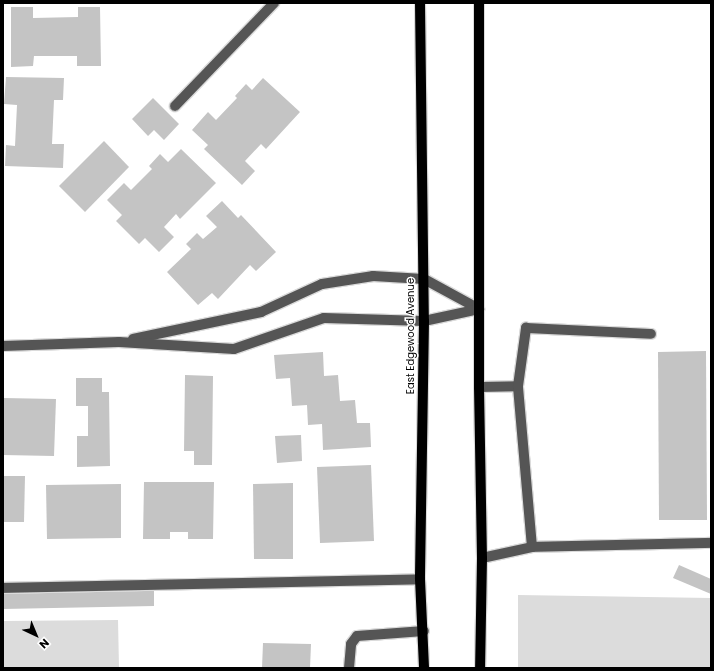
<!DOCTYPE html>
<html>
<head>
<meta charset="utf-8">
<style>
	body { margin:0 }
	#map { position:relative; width:714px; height:671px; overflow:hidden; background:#fff; font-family:Poppins,sans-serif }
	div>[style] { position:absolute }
	.green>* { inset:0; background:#dcdcdc }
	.building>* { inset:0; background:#c4c4c4 }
	.roads { filter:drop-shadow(1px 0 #dbdbdb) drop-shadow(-1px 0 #dbdbdb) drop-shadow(0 1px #dbdbdb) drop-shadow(0 -1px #dbdbdb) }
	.minor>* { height:10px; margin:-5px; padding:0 5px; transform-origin:5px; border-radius:5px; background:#555 }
	.major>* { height:10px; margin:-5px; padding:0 5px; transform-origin:5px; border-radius:5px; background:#000 }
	span { translate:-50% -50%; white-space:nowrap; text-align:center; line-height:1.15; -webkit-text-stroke:3px #fff; paint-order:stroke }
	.street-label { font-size:10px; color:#000 }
	.frame { position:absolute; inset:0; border:4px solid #000; pointer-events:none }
	.north { position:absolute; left:16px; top:615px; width:40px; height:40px; -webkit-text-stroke:3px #fff; paint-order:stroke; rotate:136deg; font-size:11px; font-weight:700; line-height:16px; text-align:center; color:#000 }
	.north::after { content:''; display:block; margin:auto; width:14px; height:18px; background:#000; clip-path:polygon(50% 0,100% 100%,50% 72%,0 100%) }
</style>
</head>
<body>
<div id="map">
	<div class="green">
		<div style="clip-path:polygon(518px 595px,711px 598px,711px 668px,518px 668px)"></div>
		<div style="clip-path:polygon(118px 620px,119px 668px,3px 668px,3px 621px)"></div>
	</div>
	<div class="building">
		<div style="clip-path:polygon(11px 7px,33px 7px,33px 18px,78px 17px,78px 7px,100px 7px,101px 66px,77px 66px,77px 56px,34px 56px,33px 66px,11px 67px)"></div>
		<div style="clip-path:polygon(6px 77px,64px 78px,63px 100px,54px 100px,52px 144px,64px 144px,63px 168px,5px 166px,6px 145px,15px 146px,17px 105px,4px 104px)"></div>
		<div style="clip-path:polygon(263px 78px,300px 112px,266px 149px,261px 144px,245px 161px,255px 171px,242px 185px,204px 149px,208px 145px,192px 130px,208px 112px,216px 120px,237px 98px,235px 96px,246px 84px,252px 90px)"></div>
		<div style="clip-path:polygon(153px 98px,179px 124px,164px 140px,154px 130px,148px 136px,132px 119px)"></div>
		<div style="clip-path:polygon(104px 141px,129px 167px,85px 212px,59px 186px)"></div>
		<div style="clip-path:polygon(181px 149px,216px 183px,180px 219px,176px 214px,164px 227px,174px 237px,159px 252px,145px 238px,139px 244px,116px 221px,122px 215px,107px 200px,124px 183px,131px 190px,152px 169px,149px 166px,160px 154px,168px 162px)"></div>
		<div style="clip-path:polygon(222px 201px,238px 218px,241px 215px,276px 252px,256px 271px,250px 265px,218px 299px,212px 293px,198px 305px,167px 272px,191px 249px,186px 244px,197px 233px,203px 239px,217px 227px,206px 216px)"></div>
		<div style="clip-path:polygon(706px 351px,707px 520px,659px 520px,658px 352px)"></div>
		<div style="clip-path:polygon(323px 352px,324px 376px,338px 375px,340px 401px,355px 400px,357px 423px,370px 423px,371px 447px,323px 450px,322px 424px,308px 425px,307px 405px,292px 406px,290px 378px,276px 379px,274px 355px)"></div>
		<div style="clip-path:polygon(185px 375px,213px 376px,212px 465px,194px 465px,194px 451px,184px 451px)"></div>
		<div style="clip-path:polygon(76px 378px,102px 378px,102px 392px,109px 392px,110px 466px,77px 467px,77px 436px,88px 436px,88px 406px,76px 406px)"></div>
		<div style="clip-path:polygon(3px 398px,56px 399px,54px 456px,3px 455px)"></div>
		<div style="clip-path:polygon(301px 435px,302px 461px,277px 463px,275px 436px)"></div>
		<div style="clip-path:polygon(371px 465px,374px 541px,320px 543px,317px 467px)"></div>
		<div style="clip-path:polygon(3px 476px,25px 476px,24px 522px,3px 522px)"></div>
		<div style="clip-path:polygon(144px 482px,214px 482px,213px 539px,188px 539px,188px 532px,170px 532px,170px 539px,143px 539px)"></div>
		<div style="clip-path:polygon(293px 483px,293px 559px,254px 559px,253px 484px)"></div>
		<div style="clip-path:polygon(121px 484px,121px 538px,47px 539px,46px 485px)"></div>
		<div style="clip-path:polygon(679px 565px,711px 579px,711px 594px,673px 578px)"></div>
		<div style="clip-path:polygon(154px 590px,154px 606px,3px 609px,3px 593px)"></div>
		<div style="clip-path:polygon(263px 643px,311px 644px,310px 668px,262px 668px)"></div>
	</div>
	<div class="roads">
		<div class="minor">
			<div style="left:175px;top:106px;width:143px;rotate:-46.1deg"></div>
			<div style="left:133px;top:339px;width:131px;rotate:-11.9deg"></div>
			<div style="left:261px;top:312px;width:67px;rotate:-24.7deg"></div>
			<div style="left:322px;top:284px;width:52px;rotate:-8.9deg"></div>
			<div style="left:373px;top:276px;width:51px;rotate:3.4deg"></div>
			<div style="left:424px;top:279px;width:63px;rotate:28.6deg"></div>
			<div style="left:3px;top:346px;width:116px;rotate:-2deg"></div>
			<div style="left:119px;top:342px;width:115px;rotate:3.5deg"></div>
			<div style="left:234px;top:349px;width:95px;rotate:-19deg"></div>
			<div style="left:324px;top:318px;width:100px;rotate:1.7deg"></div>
			<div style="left:424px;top:321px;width:56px;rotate:-12.3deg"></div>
			<div style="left:479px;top:387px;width:39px;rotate:-1deg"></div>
			<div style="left:532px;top:547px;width:162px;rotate:-95deg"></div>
			<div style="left:518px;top:386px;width:59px;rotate:-82.1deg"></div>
			<div style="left:526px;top:328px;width:125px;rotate:2.7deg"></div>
			<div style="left:482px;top:558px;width:51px;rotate:-12.4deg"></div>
			<div style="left:532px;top:547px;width:179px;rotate:-1.3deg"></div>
			<div style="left:3px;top:588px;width:417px;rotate:-1.2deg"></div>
			<div style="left:349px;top:668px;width:24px;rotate:-85deg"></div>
			<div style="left:351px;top:644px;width:10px;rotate:-53deg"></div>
			<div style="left:357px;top:636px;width:67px;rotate:-4.3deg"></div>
		</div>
		<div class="major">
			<div style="left:420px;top:3px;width:318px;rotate:89.3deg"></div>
			<div style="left:424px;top:321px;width:258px;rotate:90.9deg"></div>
			<div style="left:420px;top:579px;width:89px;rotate:87.4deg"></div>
			<div style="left:479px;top:3px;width:384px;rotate:90deg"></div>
			<div style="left:479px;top:387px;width:171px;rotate:89deg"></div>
			<div style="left:482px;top:558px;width:110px;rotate:91deg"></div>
		</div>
	</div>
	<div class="street-label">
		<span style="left:411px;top:336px;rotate:-90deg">East Edgewood Avenue</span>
	</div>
	<div class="frame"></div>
	<div class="north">N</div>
</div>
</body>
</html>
